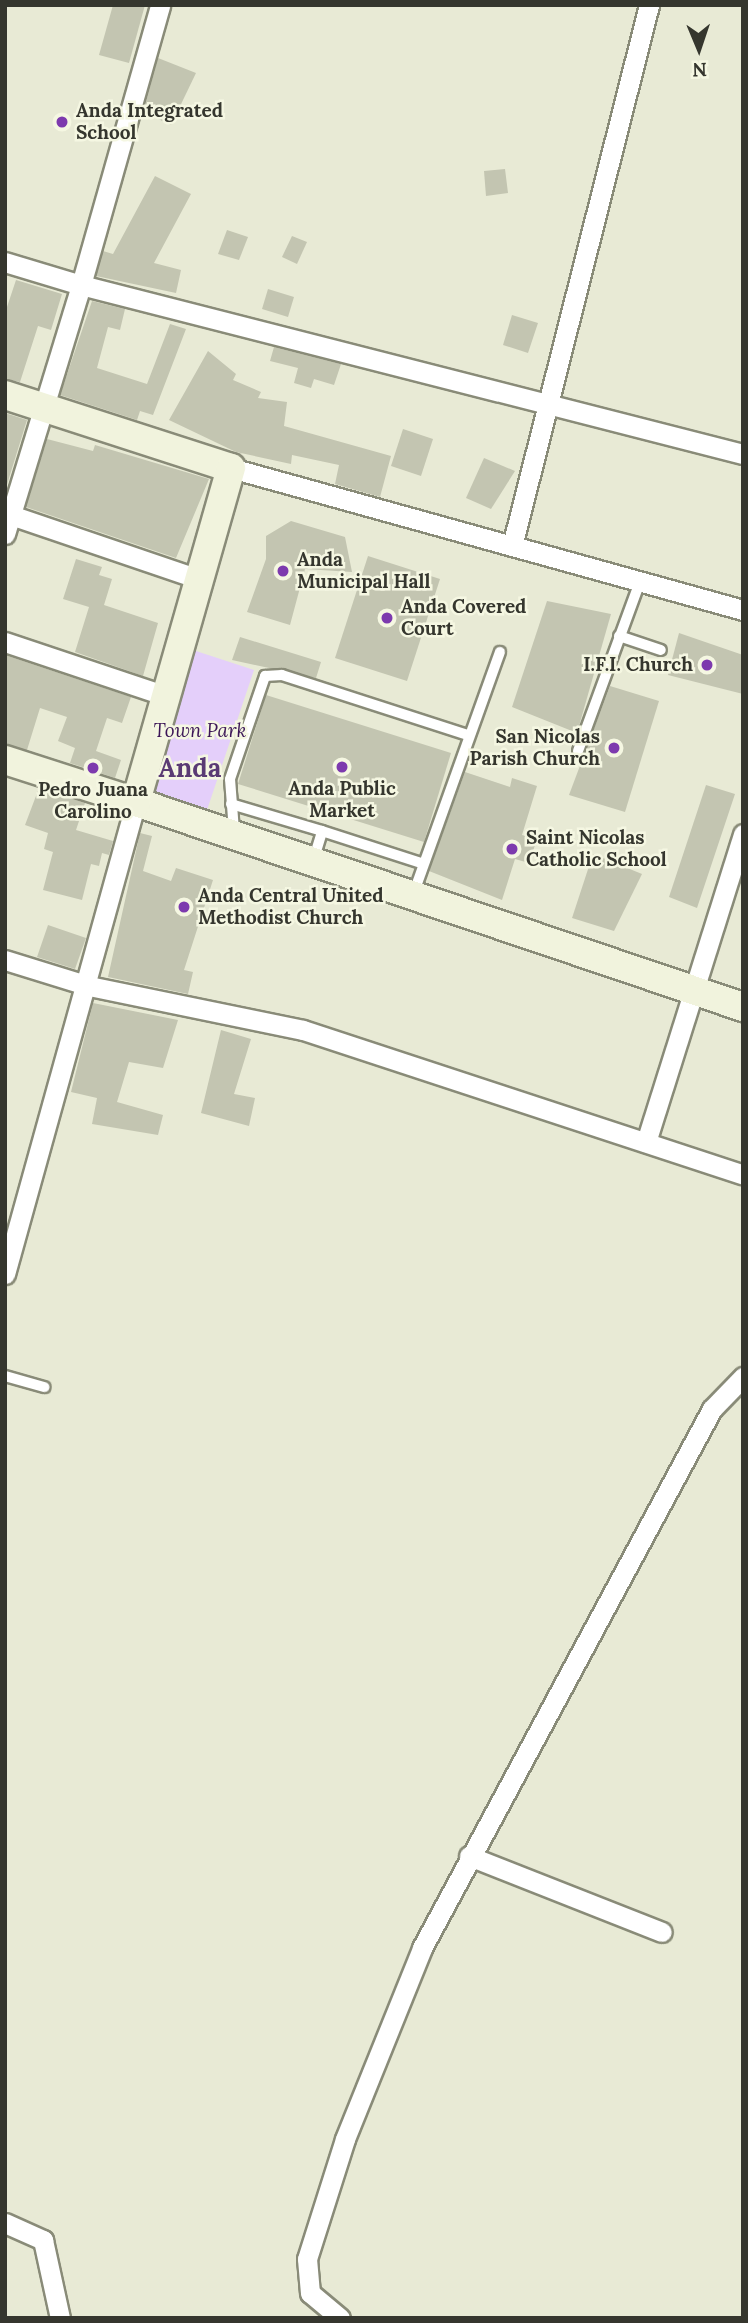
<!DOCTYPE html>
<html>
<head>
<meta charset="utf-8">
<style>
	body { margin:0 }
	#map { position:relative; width:748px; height:2323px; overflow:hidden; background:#e8ead5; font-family:Lora,serif }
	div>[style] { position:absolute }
	.green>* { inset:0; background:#e4cffa }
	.building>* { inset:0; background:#c3c5b1 }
	.roads { filter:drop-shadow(2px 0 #898b78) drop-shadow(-2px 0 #898b78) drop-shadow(0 2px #898b78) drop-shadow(0 -2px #898b78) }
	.lane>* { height:10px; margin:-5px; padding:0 5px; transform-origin:5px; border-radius:5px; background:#fff }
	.street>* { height:19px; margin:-9.5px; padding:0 9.5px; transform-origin:9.5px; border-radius:9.5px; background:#fff }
	.secondary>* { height:28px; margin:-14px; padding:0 14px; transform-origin:14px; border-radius:14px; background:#f1f3dd }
	.dots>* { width:19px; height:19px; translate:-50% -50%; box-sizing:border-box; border:4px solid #f5f7e2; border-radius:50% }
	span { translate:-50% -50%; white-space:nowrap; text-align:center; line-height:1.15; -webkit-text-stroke:5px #f5f7e2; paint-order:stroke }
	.poi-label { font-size:19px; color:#35362e; font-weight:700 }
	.left { translate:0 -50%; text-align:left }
	.right { translate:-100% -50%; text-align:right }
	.park-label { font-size:19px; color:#3c1657; font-style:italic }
	.district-label { font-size:26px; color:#5a3a74; font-weight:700 }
	.frame { position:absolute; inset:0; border:7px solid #35362e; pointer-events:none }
	.north { position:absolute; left:664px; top:14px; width:70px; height:70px; -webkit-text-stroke:5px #f5f7e2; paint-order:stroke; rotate:178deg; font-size:19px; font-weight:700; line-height:28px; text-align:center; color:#35362e }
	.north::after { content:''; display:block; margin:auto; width:24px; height:32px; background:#35362e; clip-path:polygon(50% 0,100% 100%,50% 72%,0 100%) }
</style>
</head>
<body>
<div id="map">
	<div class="green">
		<div style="clip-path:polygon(193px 650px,254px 670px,207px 810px,147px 793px)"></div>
	</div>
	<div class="building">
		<div style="clip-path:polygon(113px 5px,145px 5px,129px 63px,99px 55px)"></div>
		<div style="clip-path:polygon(158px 58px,196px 73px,171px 125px,143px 112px)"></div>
		<div style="clip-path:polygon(505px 169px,508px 193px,486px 196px,484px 171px)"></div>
		<div style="clip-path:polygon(155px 176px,191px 194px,154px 263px,181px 270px,176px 293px,96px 276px,103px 251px,113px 254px)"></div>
		<div style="clip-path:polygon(227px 230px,248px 237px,239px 260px,218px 254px)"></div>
		<div style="clip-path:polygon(292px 236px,307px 242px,297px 264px,282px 257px)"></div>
		<div style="clip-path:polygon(16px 280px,62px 294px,51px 330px,38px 326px,20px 382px,5px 379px,5px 313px)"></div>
		<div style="clip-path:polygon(268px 289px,294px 297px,288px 317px,262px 309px)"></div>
		<div style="clip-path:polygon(92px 301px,125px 309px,120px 330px,108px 327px,97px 368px,147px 384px,170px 324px,186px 329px,153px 415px,140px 411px,137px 420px,60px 395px)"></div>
		<div style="clip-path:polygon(512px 315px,538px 323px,528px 353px,503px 345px)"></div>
		<div style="clip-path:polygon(274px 347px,341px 364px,334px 385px,314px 379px,311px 388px,294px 383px,298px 368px,270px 361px)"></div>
		<div style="clip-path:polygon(208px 351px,236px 374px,233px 380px,261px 392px,258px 398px,287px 402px,284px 426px,391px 456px,380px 497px,335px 484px,339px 465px,292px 455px,291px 464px,236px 452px,169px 420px)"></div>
		<div style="clip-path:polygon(5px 413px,27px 420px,5px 491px)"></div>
		<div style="clip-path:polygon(403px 429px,433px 439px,421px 476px,391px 466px)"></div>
		<div style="clip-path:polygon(47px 439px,93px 451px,95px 445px,209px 479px,176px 558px,26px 507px)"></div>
		<div style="clip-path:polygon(484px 458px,515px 471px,491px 509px,466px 498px)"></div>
		<div style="clip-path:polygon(291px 521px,345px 537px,352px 572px,305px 569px,290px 625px,247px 612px,266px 559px,266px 536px)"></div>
		<div style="clip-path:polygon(368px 556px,440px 579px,407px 681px,335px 658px)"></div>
		<div style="clip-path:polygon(76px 559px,102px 567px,99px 575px,112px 579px,104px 605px,158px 623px,143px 676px,75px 652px,89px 607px,63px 599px)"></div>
		<div style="clip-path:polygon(547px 601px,611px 614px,577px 733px,512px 707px)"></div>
		<div style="clip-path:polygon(679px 633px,743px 655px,743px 694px,668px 675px)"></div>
		<div style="clip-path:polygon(240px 637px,321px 662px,316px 678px,232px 660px)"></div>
		<div style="clip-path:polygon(5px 655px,131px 697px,122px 723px,107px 718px,96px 751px,121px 760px,115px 778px,70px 763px,75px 748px,58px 741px,67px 717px,40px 708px,27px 750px,5px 744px)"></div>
		<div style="clip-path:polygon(610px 686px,659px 701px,625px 812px,569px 795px)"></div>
		<div style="clip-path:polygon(266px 695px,451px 753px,424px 842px,238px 784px)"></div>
		<div style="clip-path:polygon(465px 772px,510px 787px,512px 778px,537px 786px,522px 835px,537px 839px,529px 863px,515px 859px,502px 900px,429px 871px)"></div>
		<div style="clip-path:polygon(706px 785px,735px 794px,697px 908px,669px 897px)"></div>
		<div style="clip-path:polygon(39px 788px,85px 803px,76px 830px,113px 841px,109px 855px,102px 853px,99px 866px,91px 864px,82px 900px,43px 890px,53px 852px,44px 849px,48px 833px,25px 825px)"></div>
		<div style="clip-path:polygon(140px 833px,152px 836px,143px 871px,171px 881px,176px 868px,213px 880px,184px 970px,193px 972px,188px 994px,108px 977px)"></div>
		<div style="clip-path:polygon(593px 854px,642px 874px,614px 931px,572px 918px)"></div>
		<div style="clip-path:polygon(48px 925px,86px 938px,75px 969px,37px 957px)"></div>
		<div style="clip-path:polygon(93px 1003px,178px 1020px,163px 1068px,129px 1062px,117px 1102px,163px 1115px,158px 1135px,92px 1124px,97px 1098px,71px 1092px)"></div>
		<div style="clip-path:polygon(221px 1030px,251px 1039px,234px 1094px,255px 1098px,249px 1126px,201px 1113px)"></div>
	</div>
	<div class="roads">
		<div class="lane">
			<div style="left:619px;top:636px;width:44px;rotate:18.4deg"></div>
			<div style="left:578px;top:751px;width:180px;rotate:-69.9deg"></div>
			<div style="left:231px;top:804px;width:95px;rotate:16.5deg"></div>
			<div style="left:234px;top:831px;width:52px;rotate:-94.4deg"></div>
			<div style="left:230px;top:779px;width:109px;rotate:-71.2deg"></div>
			<div style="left:265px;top:676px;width:17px;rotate:-3deg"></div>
			<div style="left:282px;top:675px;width:195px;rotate:17.9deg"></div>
			<div style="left:314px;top:858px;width:28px;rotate:-73deg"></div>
			<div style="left:322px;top:831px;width:104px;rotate:17.9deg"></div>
			<div style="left:414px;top:892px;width:255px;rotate:-70.3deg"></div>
			<div style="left:5px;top:1376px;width:41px;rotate:15.8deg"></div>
		</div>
		<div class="street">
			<div style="left:5px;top:262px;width:79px;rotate:16.8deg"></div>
			<div style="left:81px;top:285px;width:291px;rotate:-74.2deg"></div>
			<div style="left:231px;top:468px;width:531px;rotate:15.5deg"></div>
			<div style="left:5px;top:513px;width:205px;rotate:18.8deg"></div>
			<div style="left:5px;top:534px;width:260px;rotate:-73deg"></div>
			<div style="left:81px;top:285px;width:683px;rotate:14.32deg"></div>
			<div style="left:512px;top:546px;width:558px;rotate:-75.79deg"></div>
			<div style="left:5px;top:642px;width:170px;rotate:18.5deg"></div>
			<div style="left:5px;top:960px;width:88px;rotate:17.2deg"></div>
			<div style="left:89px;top:986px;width:218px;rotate:11.6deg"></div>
			<div style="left:303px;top:1030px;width:463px;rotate:18.2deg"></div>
			<div style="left:646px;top:1142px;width:323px;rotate:-72.5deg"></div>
			<div style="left:5px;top:1274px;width:490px;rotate:-74.5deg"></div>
			<div style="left:469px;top:1856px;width:207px;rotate:21.5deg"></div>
			<div style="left:5px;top:2223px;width:42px;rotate:24.1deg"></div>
			<div style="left:43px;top:2240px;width:80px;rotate:77.7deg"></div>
			<div style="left:340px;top:2318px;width:39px;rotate:-140deg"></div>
			<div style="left:310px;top:2293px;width:34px;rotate:-95deg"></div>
			<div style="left:307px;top:2259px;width:126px;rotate:-72.4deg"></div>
			<div style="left:345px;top:2139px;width:206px;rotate:-68deg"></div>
			<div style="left:422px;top:1948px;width:612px;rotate:-61.72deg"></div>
			<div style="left:712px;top:1409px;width:45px;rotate:-45.9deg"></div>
		</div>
		<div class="secondary">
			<div style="left:5px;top:395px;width:237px;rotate:17.9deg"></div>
			<div style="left:231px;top:468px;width:347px;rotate:105.9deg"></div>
			<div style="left:136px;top:802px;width:641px;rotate:18.66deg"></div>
			<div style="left:5px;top:760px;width:138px;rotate:17.8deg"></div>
		</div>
	</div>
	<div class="dots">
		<div style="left:62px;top:122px;background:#7d3aae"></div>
		<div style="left:283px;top:571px;background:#7d3aae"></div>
		<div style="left:387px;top:618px;background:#7d3aae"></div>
		<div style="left:707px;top:665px;background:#7d3aae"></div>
		<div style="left:614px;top:748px;background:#7d3aae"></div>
		<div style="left:342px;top:767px;background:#7d3aae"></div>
		<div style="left:93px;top:768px;background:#7d3aae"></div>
		<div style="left:512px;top:849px;background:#7d3aae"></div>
		<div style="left:184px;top:907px;background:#7d3aae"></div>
	</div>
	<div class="poi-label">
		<span class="left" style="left:76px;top:122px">Anda Integrated<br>School</span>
		<span class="left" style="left:297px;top:571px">Anda<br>Municipal Hall</span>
		<span class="left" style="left:401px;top:618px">Anda Covered<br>Court</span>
		<span class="right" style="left:693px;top:665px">I.F.I. Church</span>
		<span class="right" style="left:600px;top:748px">San Nicolas<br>Parish Church</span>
		<span style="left:342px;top:800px">Anda Public<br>Market</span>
		<span style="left:93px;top:801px">Pedro Juana<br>Carolino</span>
		<span class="left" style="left:526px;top:849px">Saint Nicolas<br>Catholic School</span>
		<span class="left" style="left:198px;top:907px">Anda Central United<br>Methodist Church</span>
	</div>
	<div class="park-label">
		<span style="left:200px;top:731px">Town Park</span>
	</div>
	<div class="district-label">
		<span style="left:190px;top:768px">Anda</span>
	</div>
	<div class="frame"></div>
	<div class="north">N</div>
</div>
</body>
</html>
